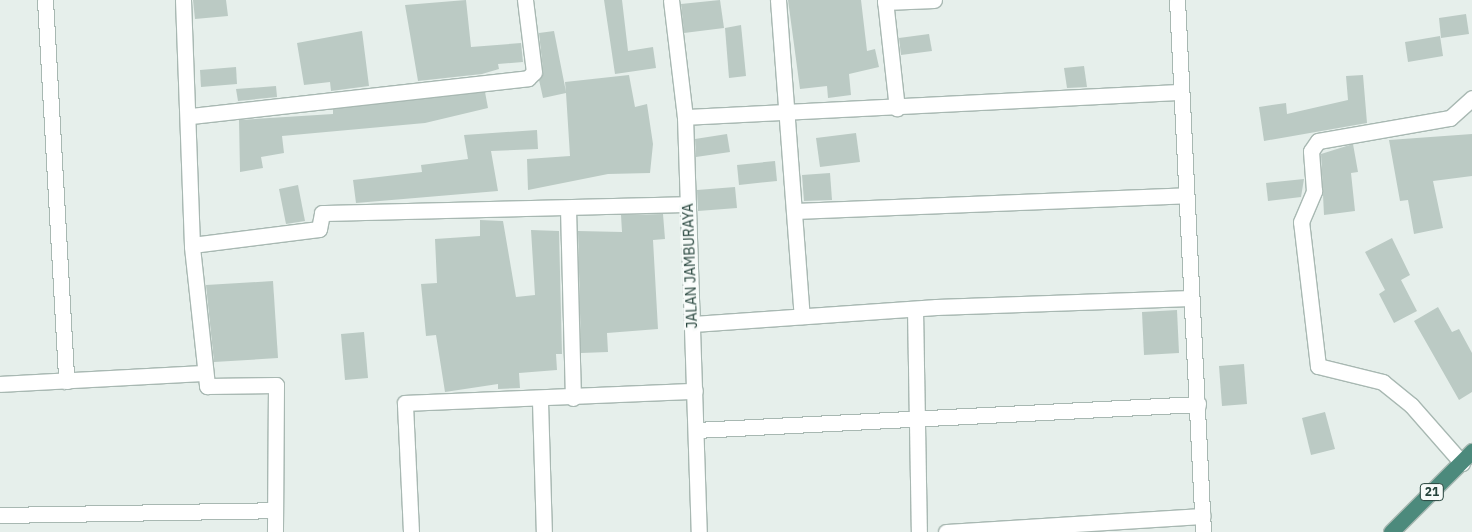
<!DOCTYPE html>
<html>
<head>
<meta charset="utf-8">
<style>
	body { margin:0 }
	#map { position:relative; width:1472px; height:532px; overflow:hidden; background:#e6efeb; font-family:"IBM Plex Sans",sans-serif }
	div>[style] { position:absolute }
	.building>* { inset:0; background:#bbcac4 }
	.roads { filter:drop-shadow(1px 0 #a8b8b2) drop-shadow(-1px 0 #a8b8b2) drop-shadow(0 1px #a8b8b2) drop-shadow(0 -1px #a8b8b2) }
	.minor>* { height:15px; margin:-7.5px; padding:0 7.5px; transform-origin:7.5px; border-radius:7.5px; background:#fff }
	.trunk>* { height:15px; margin:-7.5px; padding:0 7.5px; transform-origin:7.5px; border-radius:7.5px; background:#4c8a7c }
	span { translate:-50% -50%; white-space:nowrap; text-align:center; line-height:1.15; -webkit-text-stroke:5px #f7fbf9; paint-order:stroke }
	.shield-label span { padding:1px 4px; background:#f7fbf9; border:1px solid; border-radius:4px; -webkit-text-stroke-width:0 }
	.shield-label { font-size:12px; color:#24423a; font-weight:700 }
	.street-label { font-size:14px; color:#24423a }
</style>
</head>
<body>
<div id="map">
	<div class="building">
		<div style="clip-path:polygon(193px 0,226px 0,228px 16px,195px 19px)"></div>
		<div style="clip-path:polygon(466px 0,471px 47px,521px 43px,523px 62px,498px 64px,499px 69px,482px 74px,418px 81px,405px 5px)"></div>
		<div style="clip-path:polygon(604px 0,622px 0,628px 51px,653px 47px,656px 68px,615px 74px)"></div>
		<div style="clip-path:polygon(720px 0,724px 28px,684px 33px,681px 4px)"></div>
		<div style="clip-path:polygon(788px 0,861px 0,867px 51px,875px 49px,879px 67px,849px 74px,851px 95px,828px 98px,827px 86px,800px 89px)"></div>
		<div style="clip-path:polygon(1466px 14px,1469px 34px,1441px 38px,1439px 18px)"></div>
		<div style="clip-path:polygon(741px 25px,746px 76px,729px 78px,725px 28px)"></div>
		<div style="clip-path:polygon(362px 31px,369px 86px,331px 91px,330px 82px,304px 85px,297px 43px)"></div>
		<div style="clip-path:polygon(554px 31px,566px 92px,565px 82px,629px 75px,635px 107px,647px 104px,653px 144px,650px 173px,608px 174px,528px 190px,527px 159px,570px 156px,566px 93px,543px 98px,539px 80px,543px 71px,539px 33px)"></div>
		<div style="clip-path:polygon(929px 34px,932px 51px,901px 55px,899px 38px)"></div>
		<div style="clip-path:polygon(1440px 36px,1443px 56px,1408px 62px,1405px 42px)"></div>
		<div style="clip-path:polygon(1084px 66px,1087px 87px,1067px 88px,1064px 68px)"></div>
		<div style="clip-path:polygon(236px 67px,237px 84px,201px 87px,200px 70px)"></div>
		<div style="clip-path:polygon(1363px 75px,1367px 123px,1264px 141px,1259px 107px,1286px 103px,1287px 114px,1348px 100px,1346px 76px)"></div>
		<div style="clip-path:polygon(276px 86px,277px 97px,238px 101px,236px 89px)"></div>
		<div style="clip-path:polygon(485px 92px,488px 108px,425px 123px,282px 136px,284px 153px,261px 157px,263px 168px,240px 172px,239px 120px,333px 114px,333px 109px)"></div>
		<div style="clip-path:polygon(537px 130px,538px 149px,491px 151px,498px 191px,356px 203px,353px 180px,422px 172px,421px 165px,468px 159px,464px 135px)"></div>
		<div style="clip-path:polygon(856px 133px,860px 162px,820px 167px,816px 138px)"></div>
		<div style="clip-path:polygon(727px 134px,730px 152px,696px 157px,695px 139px)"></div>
		<div style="clip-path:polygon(1472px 134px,1472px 176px,1433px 181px,1443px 228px,1414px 234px,1408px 200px,1400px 201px,1389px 140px)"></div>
		<div style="clip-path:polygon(1353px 144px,1358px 172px,1351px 173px,1355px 211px,1324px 215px,1321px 154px)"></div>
		<div style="clip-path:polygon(775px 161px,777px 181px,739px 185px,737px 165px)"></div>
		<div style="clip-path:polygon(830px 173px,832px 200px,804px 201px,802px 175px)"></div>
		<div style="clip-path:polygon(1304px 179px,1301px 197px,1268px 201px,1266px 183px)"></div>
		<div style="clip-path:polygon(298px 185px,305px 221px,286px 224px,279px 189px)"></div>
		<div style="clip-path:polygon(735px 187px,737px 208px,698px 211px,697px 190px)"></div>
		<div style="clip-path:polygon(663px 214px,665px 239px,653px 240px,658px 329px,607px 333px,608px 352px,581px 353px,578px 231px,622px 232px,621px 215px)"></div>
		<div style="clip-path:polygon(480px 220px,503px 221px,516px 297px,535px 295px,531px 230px,559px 231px,562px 354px,556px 354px,557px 370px,519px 373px,520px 388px,498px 389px,498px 384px,445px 392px,436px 335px,426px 336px,421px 284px,437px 283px,435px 239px,480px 236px)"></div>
		<div style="clip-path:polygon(1392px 238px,1410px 275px,1401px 280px,1417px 311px,1394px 323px,1379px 294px,1385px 290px,1365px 252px)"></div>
		<div style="clip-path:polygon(273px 281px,278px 358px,214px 362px,206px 285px)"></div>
		<div style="clip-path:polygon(1438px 307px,1452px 332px,1459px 329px,1472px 353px,1472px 392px,1459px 400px,1414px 321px)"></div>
		<div style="clip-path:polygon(1177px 310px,1179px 353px,1144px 355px,1142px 312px)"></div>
		<div style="clip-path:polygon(364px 332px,368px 378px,345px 380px,341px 334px)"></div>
		<div style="clip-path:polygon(1244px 364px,1247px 404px,1222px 406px,1219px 366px)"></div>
		<div style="clip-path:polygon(1325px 412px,1335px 449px,1311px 455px,1302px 418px)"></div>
	</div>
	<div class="roads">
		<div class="minor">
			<div style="left:45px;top:0;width:382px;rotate:86.8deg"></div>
			<div style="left:183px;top:0;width:247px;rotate:87.9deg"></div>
			<div style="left:192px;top:247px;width:140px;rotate:83.8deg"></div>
			<div style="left:207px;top:386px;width:69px;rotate:-0.8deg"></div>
			<div style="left:276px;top:385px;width:147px;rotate:90.4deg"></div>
			<div style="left:671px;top:0;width:118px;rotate:83.2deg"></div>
			<div style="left:685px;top:117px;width:415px;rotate:88.1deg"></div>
			<div style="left:778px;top:0;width:317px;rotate:85.7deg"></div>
			<div style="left:885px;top:0;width:109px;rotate:83.7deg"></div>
			<div style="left:1177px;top:0;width:533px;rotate:87.2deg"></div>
			<div style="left:885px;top:2px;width:49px;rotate:-2.3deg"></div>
			<div style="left:191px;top:116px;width:339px;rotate:-6.4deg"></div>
			<div style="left:528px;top:78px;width:8px;rotate:-45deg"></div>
			<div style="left:534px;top:72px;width:73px;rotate:-97.1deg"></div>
			<div style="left:685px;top:117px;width:496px;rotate:-2.9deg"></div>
			<div style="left:568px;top:208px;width:190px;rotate:88.5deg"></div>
			<div style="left:796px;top:211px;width:390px;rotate:-2.3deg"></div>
			<div style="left:192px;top:245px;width:128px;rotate:-7.2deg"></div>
			<div style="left:319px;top:229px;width:16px;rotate:-79deg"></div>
			<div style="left:322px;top:213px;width:366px;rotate:-1.4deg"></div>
			<div style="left:915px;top:309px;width:223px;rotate:89deg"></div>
			<div style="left:693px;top:324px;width:244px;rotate:-4deg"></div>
			<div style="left:936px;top:307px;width:255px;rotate:-2deg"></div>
			<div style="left:0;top:384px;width:205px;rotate:-3.1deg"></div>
			<div style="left:540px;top:401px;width:131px;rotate:88.3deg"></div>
			<div style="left:696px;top:430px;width:503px;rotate:-2.96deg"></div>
			<div style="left:1462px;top:463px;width:77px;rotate:-131.3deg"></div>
			<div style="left:1411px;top:405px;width:36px;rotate:-141deg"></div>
			<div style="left:1383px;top:382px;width:67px;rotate:-166.2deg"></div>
			<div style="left:1318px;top:366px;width:145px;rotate:-96.7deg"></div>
			<div style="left:1301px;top:222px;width:34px;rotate:-67deg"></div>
			<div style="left:1314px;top:191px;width:40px;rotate:-94.3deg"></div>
			<div style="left:1311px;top:151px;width:12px;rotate:-55deg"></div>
			<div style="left:1318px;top:141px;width:134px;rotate:-9.9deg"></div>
			<div style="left:1450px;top:118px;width:30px;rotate:-42deg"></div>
			<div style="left:0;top:515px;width:275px;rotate:-1deg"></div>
			<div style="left:411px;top:532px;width:129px;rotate:-92.7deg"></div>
			<div style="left:405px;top:403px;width:290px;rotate:-2.4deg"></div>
			<div style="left:946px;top:532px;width:257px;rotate:-3.6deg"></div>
		</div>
		<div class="trunk">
			<div style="left:1391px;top:532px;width:115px;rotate:-45deg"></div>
		</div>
	</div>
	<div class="shield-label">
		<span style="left:1432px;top:492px">21</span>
	</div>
	<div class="street-label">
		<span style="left:690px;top:266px;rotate:-92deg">JALAN JAMBURAYA</span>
	</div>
</div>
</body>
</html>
